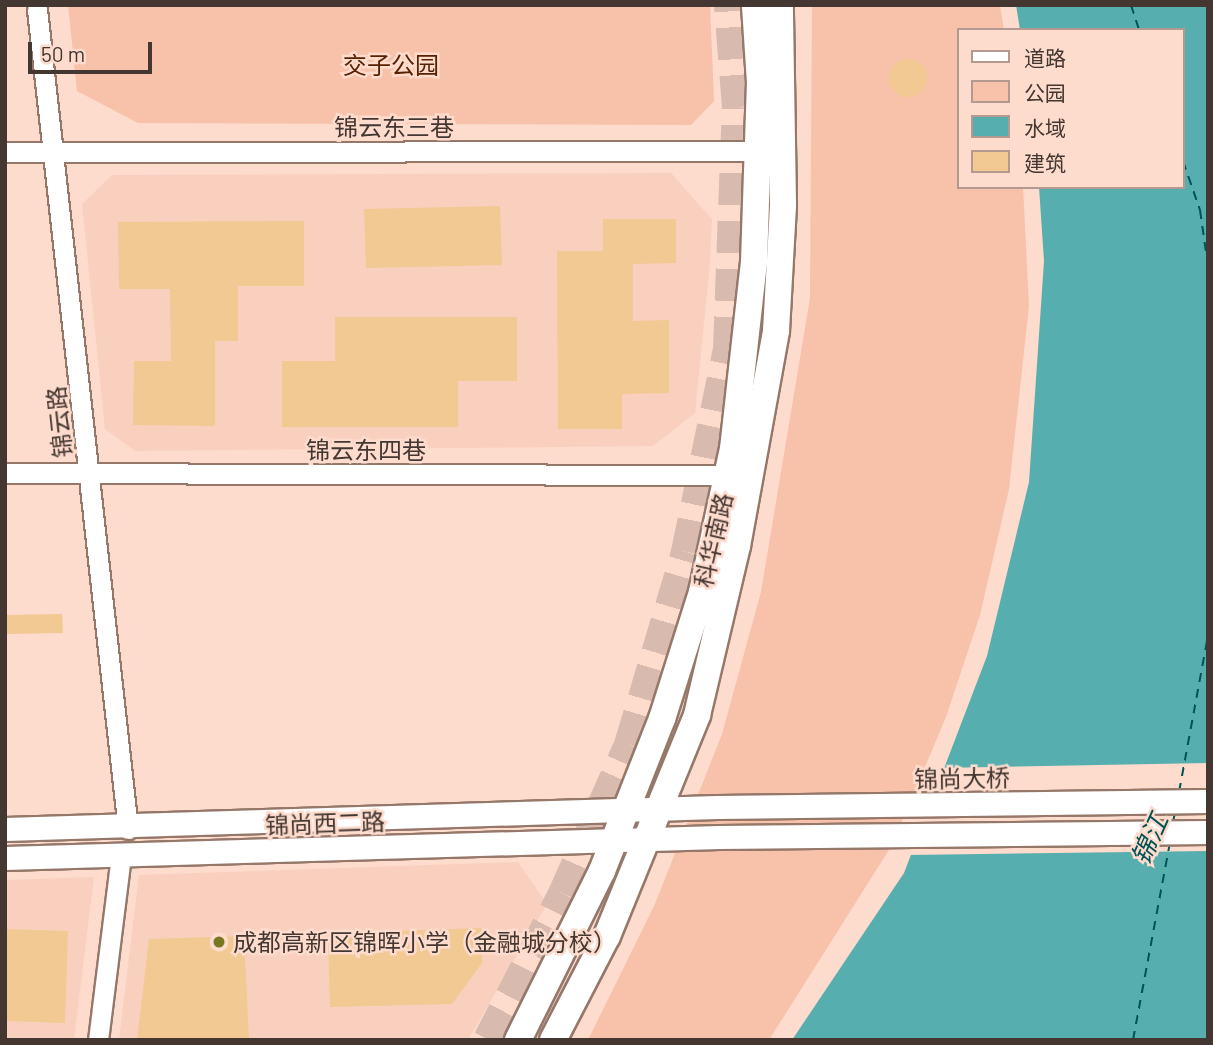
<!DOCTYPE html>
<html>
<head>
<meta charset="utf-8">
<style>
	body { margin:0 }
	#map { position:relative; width:1213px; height:1045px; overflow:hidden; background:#fddbcd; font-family:Barlow,"Noto Sans SC",sans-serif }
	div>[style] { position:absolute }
	.built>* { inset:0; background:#f9d0be }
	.green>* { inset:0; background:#f8c1a9 }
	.water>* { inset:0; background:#57aeaf }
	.pier>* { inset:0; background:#fddbcd }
	.ferry>* { height:2px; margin-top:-1px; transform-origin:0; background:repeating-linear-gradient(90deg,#005354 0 9px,transparent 0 16px) }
	.building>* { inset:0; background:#f2c893 }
	.round { border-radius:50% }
	.trunk-tunnel>* { height:32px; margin-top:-16px; transform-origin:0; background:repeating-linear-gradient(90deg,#d8baae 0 32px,transparent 0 48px) }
	.roads { filter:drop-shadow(2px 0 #96786b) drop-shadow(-2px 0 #96786b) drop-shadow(0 2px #96786b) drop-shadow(0 -2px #96786b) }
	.minor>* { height:19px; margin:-9.5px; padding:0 9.5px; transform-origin:9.5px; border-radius:9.5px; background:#fff }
	.tertiary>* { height:23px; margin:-11.5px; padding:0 11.5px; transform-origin:11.5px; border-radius:11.5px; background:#fff }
	.secondary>* { height:26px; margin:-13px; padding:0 13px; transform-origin:13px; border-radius:13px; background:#fff }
	.dots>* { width:19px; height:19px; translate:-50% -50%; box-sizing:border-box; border:4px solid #fddbcd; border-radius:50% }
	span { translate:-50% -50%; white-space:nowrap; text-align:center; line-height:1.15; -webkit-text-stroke:5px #fddbcd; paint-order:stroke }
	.park-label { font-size:24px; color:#582102 }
	.street-label { font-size:24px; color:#443732 }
	.poi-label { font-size:24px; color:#443732 }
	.left { translate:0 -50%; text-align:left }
	.water-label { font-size:26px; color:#005354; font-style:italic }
	.frame { position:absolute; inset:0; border:7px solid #443732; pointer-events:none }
	.legend { position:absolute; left:957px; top:28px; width:228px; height:161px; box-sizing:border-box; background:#fddbcd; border:2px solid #b3998f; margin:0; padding:9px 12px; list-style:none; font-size:21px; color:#443732 }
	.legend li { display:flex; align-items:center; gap:14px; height:35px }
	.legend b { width:35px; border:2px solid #b3998f }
	.scale { position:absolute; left:28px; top:42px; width:124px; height:32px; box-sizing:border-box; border:4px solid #443732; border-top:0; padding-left:9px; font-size:21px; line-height:24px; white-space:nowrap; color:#443732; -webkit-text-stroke:5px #fddbcd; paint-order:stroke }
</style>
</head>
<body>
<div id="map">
	<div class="built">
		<div style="clip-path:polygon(671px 173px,712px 219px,710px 262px,695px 413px,653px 446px,135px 451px,105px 429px,82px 204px,112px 175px)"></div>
		<div style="clip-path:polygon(518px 862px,547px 904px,468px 1040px,119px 1040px,139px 875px)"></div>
		<div style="clip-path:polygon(94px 877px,74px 1040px,5px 1040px,5px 880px)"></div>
	</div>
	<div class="green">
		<div style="clip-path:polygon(68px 5px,710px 5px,714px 101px,691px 125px,138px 123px,77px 91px)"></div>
		<div style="clip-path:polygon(812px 5px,1000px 5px,1004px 30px,959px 30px,959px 187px,1023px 187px,1029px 306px,1009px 489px,980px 615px,946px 717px,892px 845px,769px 1040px,588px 1040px,655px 904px,722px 734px,761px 592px,810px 298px)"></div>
	</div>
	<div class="water">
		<div style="clip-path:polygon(1016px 5px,1208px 5px,1208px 1040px,792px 1040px,904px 873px,987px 656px,1029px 482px,1044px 261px,1039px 187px,1183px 187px,1183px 30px,1020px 30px)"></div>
	</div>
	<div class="pier">
		<div style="clip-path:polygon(1208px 763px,1208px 851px,908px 855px,941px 768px)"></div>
	</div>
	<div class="ferry">
		<div style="left:1131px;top:5px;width:26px;rotate:72deg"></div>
		<div style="left:1183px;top:161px;width:52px;rotate:70.9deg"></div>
		<div style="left:1200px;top:210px;width:57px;rotate:81.9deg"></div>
		<div style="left:1179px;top:792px;width:160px;rotate:-79.5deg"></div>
		<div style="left:1173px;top:823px;width:11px;rotate:-80deg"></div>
		<div style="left:1133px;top:1040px;width:200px;rotate:-79.4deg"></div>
	</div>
	<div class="building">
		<div class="round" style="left:889px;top:59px;width:38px;height:38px"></div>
		<div style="clip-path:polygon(500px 206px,502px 265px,366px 268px,364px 209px)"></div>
		<div style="clip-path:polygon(603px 219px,676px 219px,676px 263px,633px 264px,633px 321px,669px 320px,669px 393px,622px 394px,622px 429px,558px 429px,557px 251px,603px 251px)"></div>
		<div style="clip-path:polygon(304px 221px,304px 286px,238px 286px,238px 341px,215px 341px,215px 426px,133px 425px,134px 361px,171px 361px,170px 289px,119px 289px,118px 222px)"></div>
		<div style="clip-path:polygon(335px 317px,517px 317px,517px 381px,458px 381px,458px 427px,282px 427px,282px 361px,335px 361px)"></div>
		<div style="clip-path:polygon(62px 614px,63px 633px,5px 634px,5px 615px)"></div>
		<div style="clip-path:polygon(481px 928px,482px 963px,452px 1004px,330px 1007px,328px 933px)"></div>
		<div style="clip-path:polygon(5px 929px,68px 931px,65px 1023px,5px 1021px)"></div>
		<div style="clip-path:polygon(244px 936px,249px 1040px,137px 1040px,149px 939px)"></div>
	</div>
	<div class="trunk-tunnel">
		<div style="left:489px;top:1040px;width:164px;rotate:-62.8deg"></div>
		<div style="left:564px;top:894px;width:163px;rotate:-66.1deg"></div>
		<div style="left:630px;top:745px;width:201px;rotate:-73.5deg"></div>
		<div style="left:687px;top:552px;width:207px;rotate:-78.3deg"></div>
		<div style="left:729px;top:349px;width:242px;rotate:-87.9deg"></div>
		<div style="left:738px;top:107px;width:102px;rotate:-94.5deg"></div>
	</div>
	<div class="roads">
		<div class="minor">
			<div style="left:37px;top:9px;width:825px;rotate:83.67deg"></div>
			<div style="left:5px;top:152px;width:766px;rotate:-0.07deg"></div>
			<div style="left:5px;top:473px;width:723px;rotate:0.16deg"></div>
			<div style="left:98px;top:1040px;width:186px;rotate:-82.9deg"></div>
		</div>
		<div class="tertiary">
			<div style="left:5px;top:829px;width:712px;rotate:-1.77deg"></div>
			<div style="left:717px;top:807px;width:491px;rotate:-0.7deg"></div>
			<div style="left:5px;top:858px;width:714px;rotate:-1.68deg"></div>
			<div style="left:719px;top:837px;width:489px;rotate:-0.6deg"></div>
		</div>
		<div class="secondary">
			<div style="left:518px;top:1040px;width:189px;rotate:-63.6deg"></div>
			<div style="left:602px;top:871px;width:163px;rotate:-68.5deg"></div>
			<div style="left:662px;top:719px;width:133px;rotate:-72.5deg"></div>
			<div style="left:702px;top:592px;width:146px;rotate:-77.8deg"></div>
			<div style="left:733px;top:449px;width:188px;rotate:-83.6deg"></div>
			<div style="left:754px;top:262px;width:179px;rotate:-88.1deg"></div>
			<div style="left:760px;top:83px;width:78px;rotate:-93.7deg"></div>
			<div style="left:553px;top:1040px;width:117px;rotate:-62.6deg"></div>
			<div style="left:607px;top:936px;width:239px;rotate:-67.8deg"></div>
			<div style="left:697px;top:715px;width:174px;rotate:-76.7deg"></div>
			<div style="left:737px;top:546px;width:219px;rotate:-79.7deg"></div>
			<div style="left:776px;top:331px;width:126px;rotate:-86.8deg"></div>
			<div style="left:783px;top:205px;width:200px;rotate:-90.9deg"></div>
		</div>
	</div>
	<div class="dots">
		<div style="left:219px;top:942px;background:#787820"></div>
	</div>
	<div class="park-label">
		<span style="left:391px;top:65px">交子公园</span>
	</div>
	<div class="street-label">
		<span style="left:394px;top:127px">锦云东三巷</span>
		<span style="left:59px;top:422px;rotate:-96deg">锦云路</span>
		<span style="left:366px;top:450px">锦云东四巷</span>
		<span style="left:713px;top:540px;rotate:-77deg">科华南路</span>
		<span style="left:962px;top:778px;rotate:-1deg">锦尚大桥</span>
		<span style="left:325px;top:823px;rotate:-2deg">锦尚西二路</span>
	</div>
	<div class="poi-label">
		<span class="left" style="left:233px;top:942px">成都高新区锦晖小学（金融城分校）</span>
	</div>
	<div class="water-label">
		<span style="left:1149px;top:839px;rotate:-66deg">锦江</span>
	</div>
	<div class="frame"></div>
	<ul class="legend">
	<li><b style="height:9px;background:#fff"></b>道路</li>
	<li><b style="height:19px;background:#f8c1a9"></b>公园</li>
	<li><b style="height:19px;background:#57aeaf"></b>水域</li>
	<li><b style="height:19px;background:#f2c893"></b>建筑</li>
	</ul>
	<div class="scale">50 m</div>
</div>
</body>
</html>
